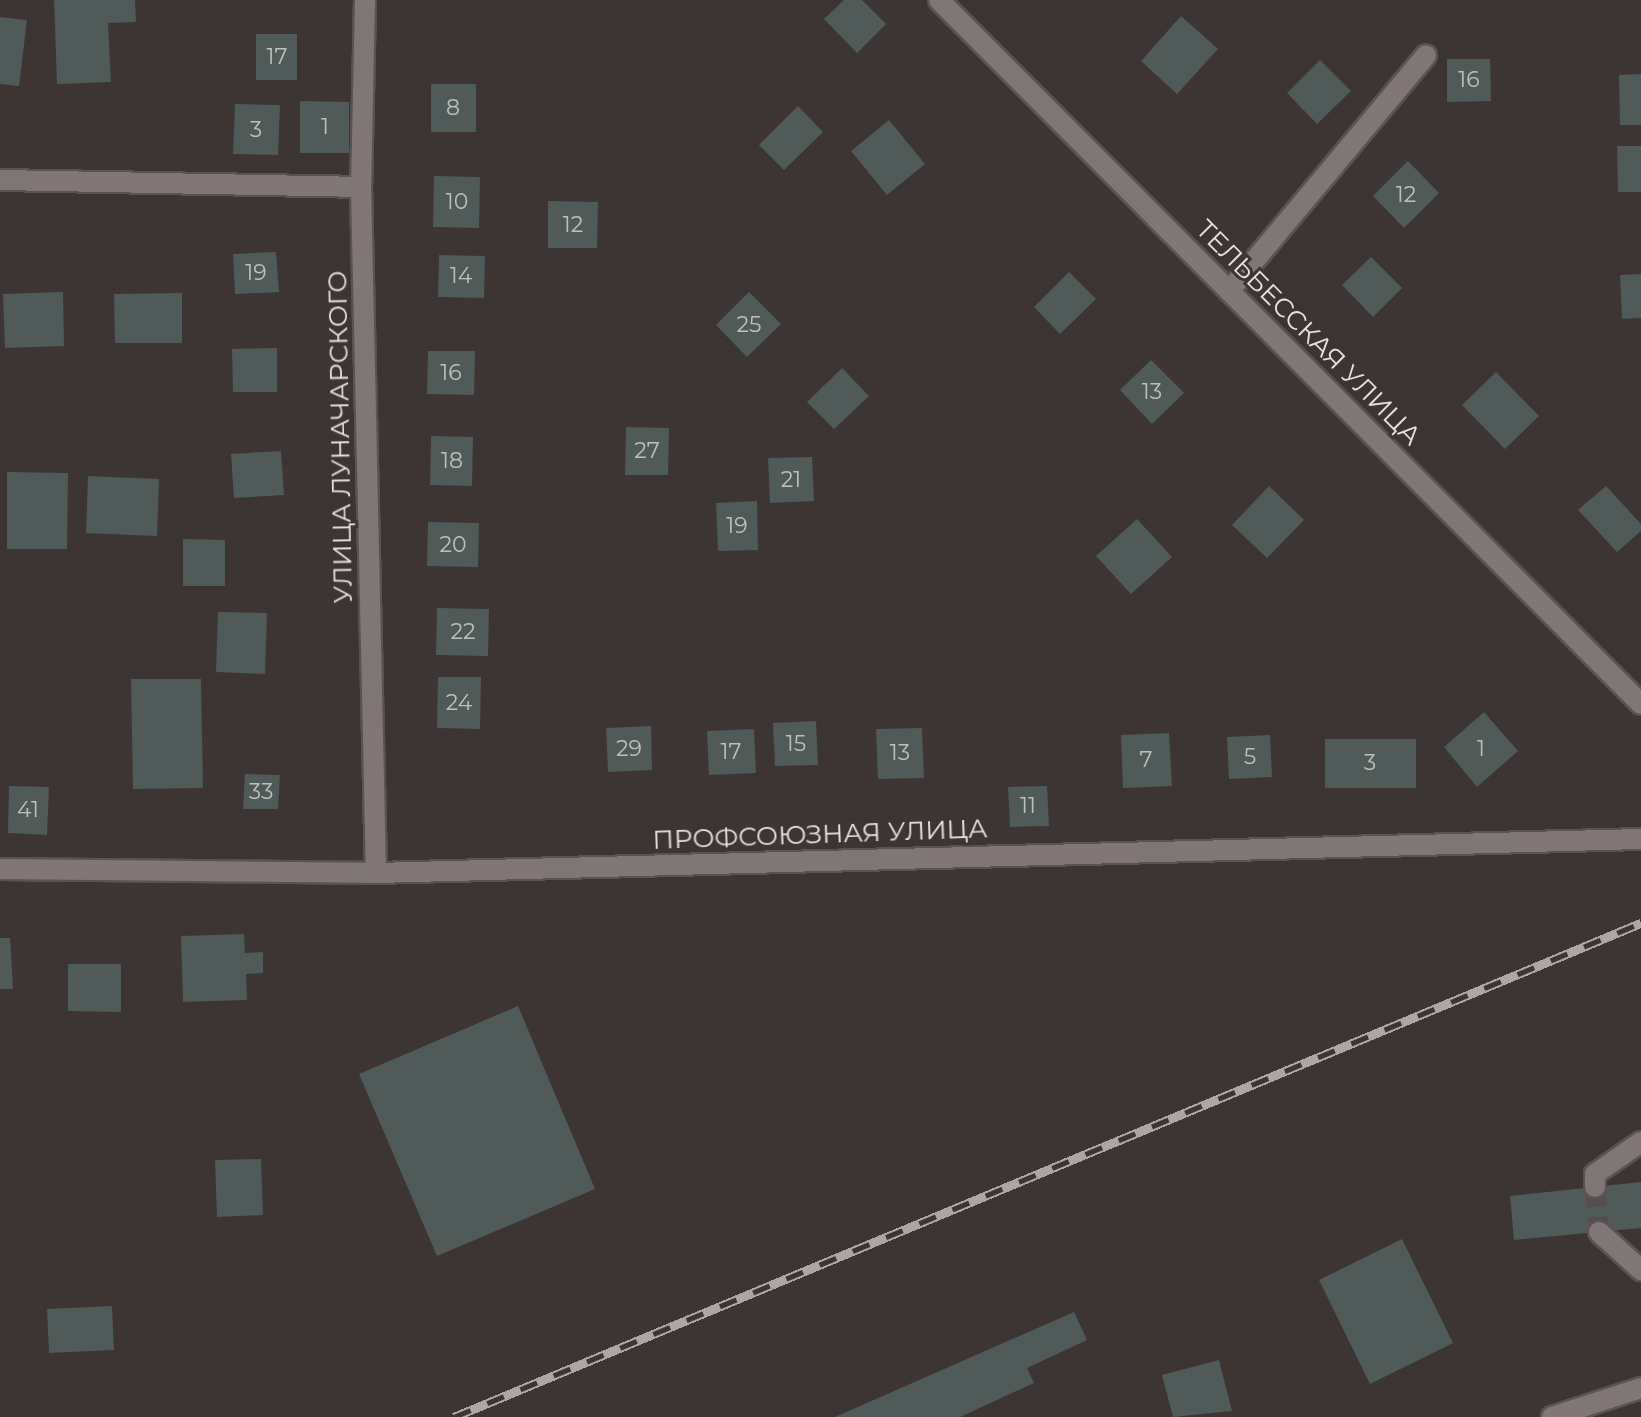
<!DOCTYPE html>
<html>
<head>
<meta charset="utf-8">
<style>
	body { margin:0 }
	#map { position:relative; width:1641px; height:1417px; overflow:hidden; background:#3d3434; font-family:Montserrat,sans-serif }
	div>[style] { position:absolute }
	.building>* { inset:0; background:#505a58 }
	.minor-tunnel>* { height:20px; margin-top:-10px; transform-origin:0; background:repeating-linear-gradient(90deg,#564e4e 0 20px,transparent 0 30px) }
	.roads { filter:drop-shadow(2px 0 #5b5353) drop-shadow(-2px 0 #5b5353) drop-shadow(0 2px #5b5353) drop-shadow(0 -2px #5b5353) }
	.minor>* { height:20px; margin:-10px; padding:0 10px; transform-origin:10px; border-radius:10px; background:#807675 }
	.rail>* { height:9px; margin-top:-4.5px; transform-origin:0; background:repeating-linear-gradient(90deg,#3d3434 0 18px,#ada6a6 0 36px); box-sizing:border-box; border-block:2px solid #ada6a6 }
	span { translate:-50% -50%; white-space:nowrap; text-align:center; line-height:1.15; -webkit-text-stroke:6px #3d3434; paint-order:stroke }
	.number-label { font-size:22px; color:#c1bfbe }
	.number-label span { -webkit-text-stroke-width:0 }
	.street-label { font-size:26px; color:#e7e1e0 }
</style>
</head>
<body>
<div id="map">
	<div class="building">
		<div style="clip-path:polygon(54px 0,135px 0,136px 22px,108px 23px,111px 82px,57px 84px)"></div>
		<div style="clip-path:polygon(844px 0,862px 0,886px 24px,857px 53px,824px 19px)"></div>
		<div style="clip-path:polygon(1181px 16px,1218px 49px,1177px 94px,1141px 61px)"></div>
		<div style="clip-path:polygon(0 17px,27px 20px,19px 86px,0 84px)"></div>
		<div style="clip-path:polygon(256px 34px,297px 34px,297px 80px,256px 80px)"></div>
		<div style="clip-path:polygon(1447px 59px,1490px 59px,1491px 101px,1447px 102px)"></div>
		<div style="clip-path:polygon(1320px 60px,1351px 91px,1317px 124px,1287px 93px)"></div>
		<div style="clip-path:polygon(1641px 74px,1641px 125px,1620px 125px,1619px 75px)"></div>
		<div style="clip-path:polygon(431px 84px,476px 84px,476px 132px,431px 132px)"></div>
		<div style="clip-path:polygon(300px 101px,349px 102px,349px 153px,300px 153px)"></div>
		<div style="clip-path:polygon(235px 104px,280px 105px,278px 155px,233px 154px)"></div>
		<div style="clip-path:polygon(798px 106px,823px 132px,784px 170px,759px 145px)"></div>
		<div style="clip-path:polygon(889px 120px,925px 164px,887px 195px,851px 151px)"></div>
		<div style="clip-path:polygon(1617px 146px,1641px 146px,1641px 192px,1618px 192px)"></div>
		<div style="clip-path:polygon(1408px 161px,1439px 193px,1404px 228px,1373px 196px)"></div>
		<div style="clip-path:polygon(434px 176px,480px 177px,479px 228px,433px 227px)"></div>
		<div style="clip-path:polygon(548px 201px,598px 202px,597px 248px,548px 248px)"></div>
		<div style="clip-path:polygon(276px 252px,279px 292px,235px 294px,233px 254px)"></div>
		<div style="clip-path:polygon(439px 255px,485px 256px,484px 298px,438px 297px)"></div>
		<div style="clip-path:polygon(1371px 257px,1402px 288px,1373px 317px,1342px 285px)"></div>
		<div style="clip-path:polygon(1069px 272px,1096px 299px,1060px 334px,1034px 307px)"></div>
		<div style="clip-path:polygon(1641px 274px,1641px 318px,1622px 319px,1620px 275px)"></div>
		<div style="clip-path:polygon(63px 292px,64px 346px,5px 348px,3px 294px)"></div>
		<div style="clip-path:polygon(749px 292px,781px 324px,747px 357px,716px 325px)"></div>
		<div style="clip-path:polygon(182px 293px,182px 343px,115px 343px,114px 294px)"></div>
		<div style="clip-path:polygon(277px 348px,277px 392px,233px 392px,232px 349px)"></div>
		<div style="clip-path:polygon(428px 351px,475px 351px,474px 395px,427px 394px)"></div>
		<div style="clip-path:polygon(1151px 360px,1184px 393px,1152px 424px,1120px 390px)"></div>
		<div style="clip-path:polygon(842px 368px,869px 396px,834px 429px,807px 402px)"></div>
		<div style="clip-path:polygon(1496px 372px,1539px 416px,1505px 449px,1462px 405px)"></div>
		<div style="clip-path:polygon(626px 427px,669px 428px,668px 475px,625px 475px)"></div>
		<div style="clip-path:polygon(431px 436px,473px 437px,472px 486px,430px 485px)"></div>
		<div style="clip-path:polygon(281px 451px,284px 495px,234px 498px,231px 454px)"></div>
		<div style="clip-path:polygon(812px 457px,814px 501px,770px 503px,768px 458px)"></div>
		<div style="clip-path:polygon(7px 472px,68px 473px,67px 549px,7px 549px)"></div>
		<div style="clip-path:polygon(88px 476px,159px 479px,157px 536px,86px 533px)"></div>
		<div style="clip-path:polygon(1269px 486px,1304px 520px,1267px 558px,1232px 525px)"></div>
		<div style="clip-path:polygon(1606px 486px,1641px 524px,1641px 531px,1617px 552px,1578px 510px)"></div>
		<div style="clip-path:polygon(757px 501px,758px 550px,718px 551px,716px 503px)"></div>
		<div style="clip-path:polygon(1137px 519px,1172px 557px,1131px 594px,1096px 556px)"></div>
		<div style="clip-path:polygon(428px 522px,479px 523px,478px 567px,427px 566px)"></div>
		<div style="clip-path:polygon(183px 539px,225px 540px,225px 586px,183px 586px)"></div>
		<div style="clip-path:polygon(437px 608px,489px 609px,488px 656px,436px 655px)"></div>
		<div style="clip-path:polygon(218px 612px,267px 613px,265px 674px,216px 672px)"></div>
		<div style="clip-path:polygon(438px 677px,481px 677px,480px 729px,437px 728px)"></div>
		<div style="clip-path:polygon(131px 679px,201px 679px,203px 788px,133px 789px)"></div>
		<div style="clip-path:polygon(1484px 712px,1518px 751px,1477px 787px,1444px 747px)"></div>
		<div style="clip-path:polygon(816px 721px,818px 765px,775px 766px,773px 723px)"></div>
		<div style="clip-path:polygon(651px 726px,652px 770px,608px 772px,606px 728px)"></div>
		<div style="clip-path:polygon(922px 728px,924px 778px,878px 779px,876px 729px)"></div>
		<div style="clip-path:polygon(754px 729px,756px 773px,709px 775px,707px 731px)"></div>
		<div style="clip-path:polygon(1169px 733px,1172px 786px,1123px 788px,1121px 735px)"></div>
		<div style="clip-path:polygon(1270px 735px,1272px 777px,1229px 779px,1227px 737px)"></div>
		<div style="clip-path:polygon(1325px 739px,1416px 739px,1416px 788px,1325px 788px)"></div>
		<div style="clip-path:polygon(245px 774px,280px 775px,278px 809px,243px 809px)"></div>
		<div style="clip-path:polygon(9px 786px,49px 787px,47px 835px,8px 833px)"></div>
		<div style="clip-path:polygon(1047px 786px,1049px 826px,1010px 827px,1008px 787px)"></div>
		<div style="clip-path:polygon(244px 934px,245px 953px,263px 952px,263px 973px,246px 974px,247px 1000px,183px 1002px,181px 936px)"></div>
		<div style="clip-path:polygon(0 938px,10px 938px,13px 989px,0 989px)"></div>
		<div style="clip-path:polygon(68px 964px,121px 964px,121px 1012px,68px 1011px)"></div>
		<div style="clip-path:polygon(518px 1006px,595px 1189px,437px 1256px,359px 1074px)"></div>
		<div style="clip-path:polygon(261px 1159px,263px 1215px,217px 1217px,215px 1160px)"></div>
		<div style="clip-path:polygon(1641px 1182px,1641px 1228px,1514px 1240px,1510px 1196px)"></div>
		<div style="clip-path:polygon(1402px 1239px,1453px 1343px,1370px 1384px,1319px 1280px)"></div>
		<div style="clip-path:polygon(112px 1306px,114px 1350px,49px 1353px,47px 1309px)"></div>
		<div style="clip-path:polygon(1074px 1312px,1087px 1340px,1027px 1368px,1034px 1383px,960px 1417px,835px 1417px)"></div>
		<div style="clip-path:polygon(1219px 1360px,1232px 1411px,1173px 1417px,1162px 1375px)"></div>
	</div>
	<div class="minor-tunnel">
		<div style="left:1595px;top:1187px;width:45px;rotate:84.9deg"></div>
	</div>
	<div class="roads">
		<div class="minor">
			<div style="left:365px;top:0;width:187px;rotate:91.2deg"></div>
			<div style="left:361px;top:187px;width:686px;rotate:88.75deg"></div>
			<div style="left:939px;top:0;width:994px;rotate:45.08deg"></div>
			<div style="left:0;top:180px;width:361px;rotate:1.1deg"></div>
			<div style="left:1229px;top:291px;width:307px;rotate:-50.1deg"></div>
			<div style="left:0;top:869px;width:376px;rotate:0.6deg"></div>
			<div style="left:376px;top:873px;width:1265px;rotate:-1.54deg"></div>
			<div style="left:1595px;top:1187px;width:13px;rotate:-90deg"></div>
			<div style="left:1595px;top:1174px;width:56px;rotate:-34.8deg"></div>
			<div style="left:1599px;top:1232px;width:57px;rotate:42.1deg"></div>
			<div style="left:1552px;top:1417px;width:94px;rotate:-18deg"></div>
		</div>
	</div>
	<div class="rail">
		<div style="left:454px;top:1417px;width:1286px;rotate:-22.6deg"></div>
	</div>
	<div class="number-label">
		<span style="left:277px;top:57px">17</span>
		<span style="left:1469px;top:80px">16</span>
		<span style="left:453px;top:108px">8</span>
		<span style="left:325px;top:127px">1</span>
		<span style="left:256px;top:130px">3</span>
		<span style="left:1406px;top:195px">12</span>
		<span style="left:457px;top:202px">10</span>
		<span style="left:573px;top:225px">12</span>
		<span style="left:256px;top:273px">19</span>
		<span style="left:461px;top:276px">14</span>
		<span style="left:749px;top:325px">25</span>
		<span style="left:451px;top:373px">16</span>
		<span style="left:1152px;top:392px">13</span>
		<span style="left:647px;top:451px">27</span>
		<span style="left:452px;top:461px">18</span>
		<span style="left:791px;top:480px">21</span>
		<span style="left:737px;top:526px">19</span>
		<span style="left:453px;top:545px">20</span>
		<span style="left:463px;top:632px">22</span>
		<span style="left:459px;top:703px">24</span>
		<span style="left:796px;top:744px">15</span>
		<span style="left:629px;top:749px">29</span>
		<span style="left:1481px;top:749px">1</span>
		<span style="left:731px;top:752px">17</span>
		<span style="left:900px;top:753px">13</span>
		<span style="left:1250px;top:757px">5</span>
		<span style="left:1146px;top:760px">7</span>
		<span style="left:1370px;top:763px">3</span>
		<span style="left:261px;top:792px">33</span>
		<span style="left:1028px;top:806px">11</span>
		<span style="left:28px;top:810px">41</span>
	</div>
	<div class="street-label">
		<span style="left:1308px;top:333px;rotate:45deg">ТЕЛЬБЕССКАЯ УЛИЦА</span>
		<span style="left:341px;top:437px;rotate:-91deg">УЛИЦА ЛУНАЧАРСКОГО</span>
		<span style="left:820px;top:835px;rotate:-2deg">ПРОФСОЮЗНАЯ УЛИЦА</span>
	</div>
</div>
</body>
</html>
